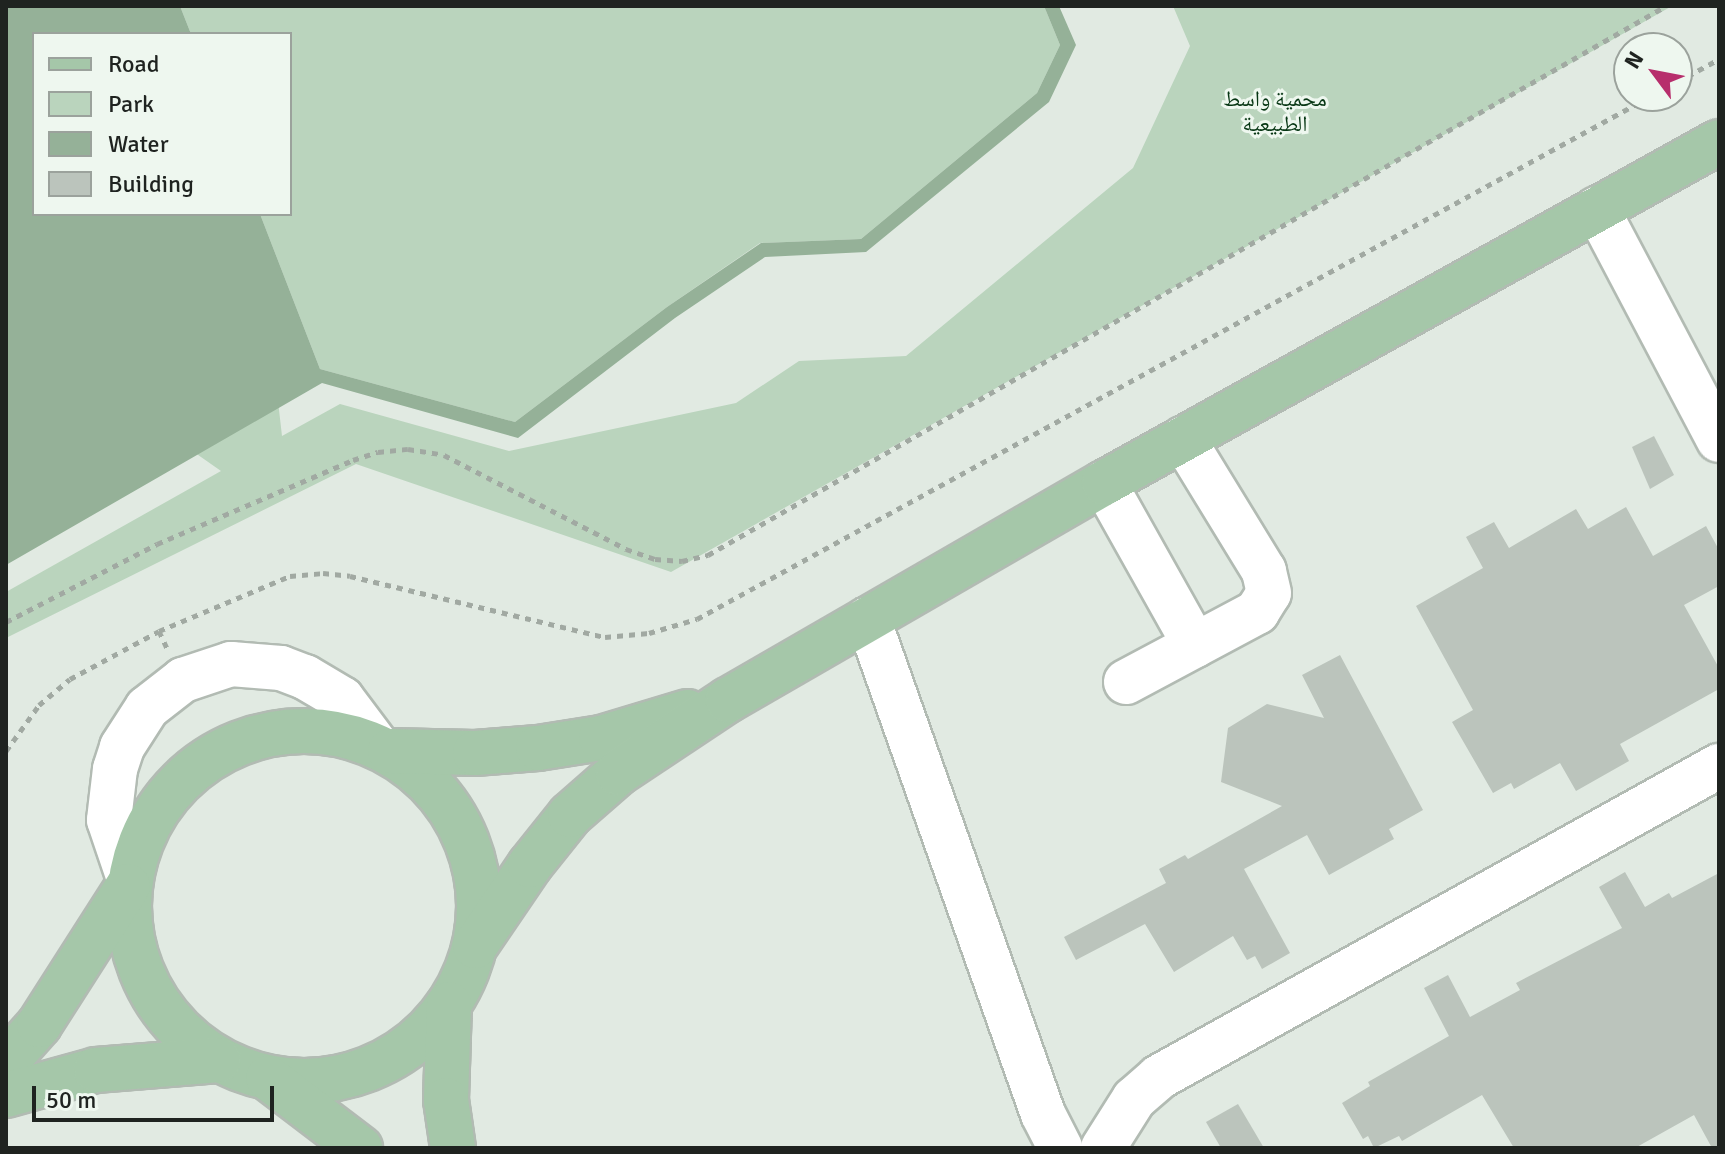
<!DOCTYPE html>
<html>
<head>
<meta charset="utf-8">
<style>
	body { margin:0 }
	#map { position:relative; width:1725px; height:1154px; overflow:hidden; background:#e1eae2; font-family:Signika,"Noto Naskh Arabic",sans-serif }
	div>[style] { position:absolute }
	.green>* { inset:0; background:#bad4bd }
	.water>* { inset:0; background:#95b198 }
	.building>* { inset:0; background:#bbc4bc }
	.path>* { height:5px; margin-top:-2.5px; transform-origin:0; background:repeating-linear-gradient(90deg,#a1a9a2 0 6px,transparent 0 12px) }
	.roads { filter:drop-shadow(2px 0 #b2bbb3) drop-shadow(-2px 0 #b2bbb3) drop-shadow(0 2px #b2bbb3) drop-shadow(0 -2px #b2bbb3) }
	.minor>* { height:44px; margin:-22px; padding:0 22px; transform-origin:22px; border-radius:22px; background:#fff }
	.major>* { height:44px; margin:-22px; padding:0 22px; transform-origin:22px; border-radius:22px; background:#a5c7a9 }
	.major>.ring { margin:-22px; padding:0; box-sizing:content-box; background:none; border:44px solid #a5c7a9; border-radius:50% }
	span { translate:-50% -50%; white-space:nowrap; text-align:center; line-height:1.15; -webkit-text-stroke:6px #eef7ef; paint-order:stroke }
	.park-label { font-size:22px; color:#063613 }
	.frame { position:absolute; inset:0; border:8px solid #1f2320; pointer-events:none }
	.legend { position:absolute; left:32px; top:32px; width:260px; height:184px; box-sizing:border-box; background:#eef7ef; border:2px solid #9ba29c; margin:0; padding:10px 14px; list-style:none; font-size:24px; color:#1f2320 }
	.legend li { display:flex; align-items:center; gap:16px; height:40px }
	.legend b { width:40px; border:2px solid #9ba29c }
	.north { position:absolute; left:1613px; top:32px; width:80px; height:80px; box-sizing:border-box; background:#eef7ef; border:2px solid #9ba29c; border-radius:50%; rotate:302deg; font-size:22px; font-weight:700; line-height:32px; text-align:center; color:#1f2320 }
	.north::after { content:''; display:block; margin:auto; width:28px; height:36px; background:#b72e6c; clip-path:polygon(50% 0,100% 100%,50% 72%,0 100%) }
	.scale { position:absolute; left:32px; top:1086px; width:242px; height:36px; box-sizing:border-box; border:4px solid #1f2320; border-top:0; padding-left:10px; font-size:24px; line-height:28px; white-space:nowrap; color:#1f2320; -webkit-text-stroke:6px #eef7ef; paint-order:stroke }
</style>
</head>
<body>
<div id="map">
	<div class="green">
		<div style="clip-path:polygon(6px 6px,34px 214px,274px 366px,282px 436px,340px 404px,509px 451px,736px 403px,799px 361px,906px 356px,1133px 168px,1190px 46px,1173px 6px,1672px 6px,671px 572px,356px 464px,6px 638px,6px 592px,221px 471px,181px 443px,35px 309px)"></div>
		<div style="clip-path:polygon(180px 6px,1044px 6px,1060px 45px,1037px 93px,861px 239px,760px 243px,667px 307px,515px 422px,320px 369px,260px 214px,290px 214px,290px 34px,191px 34px)"></div>
	</div>
	<div class="water">
		<div style="clip-path:polygon(6px 6px,180px 6px,191px 34px,34px 34px,34px 214px,260px 214px,320px 369px,515px 422px,667px 307px,761px 243px,861px 239px,1037px 93px,1060px 45px,1044px 6px,1059px 6px,1076px 45px,1049px 102px,866px 252px,765px 257px,675px 318px,518px 438px,322px 383px,6px 565px)"></div>
	</div>
	<div class="building">
		<div style="clip-path:polygon(1654px 436px,1674px 475px,1650px 489px,1632px 447px)"></div>
		<div style="clip-path:polygon(1626px 507px,1653px 556px,1706px 526px,1719px 550px,1719px 586px,1684px 605px,1719px 668px,1719px 689px,1620px 744px,1629px 761px,1576px 791px,1560px 763px,1514px 789px,1511px 783px,1493px 793px,1452px 722px,1473px 710px,1416px 606px,1483px 568px,1466px 537px,1494px 522px,1509px 548px,1576px 509px,1588px 529px)"></div>
		<div style="clip-path:polygon(1340px 655px,1423px 810px,1389px 829px,1394px 839px,1329px 875px,1307px 835px,1244px 869px,1290px 953px,1262px 969px,1255px 956px,1247px 960px,1233px 936px,1174px 972px,1145px 924px,1076px 960px,1064px 937px,1166px 883px,1159px 869px,1185px 855px,1188px 859px,1282px 806px,1221px 782px,1228px 728px,1267px 704px,1324px 718px,1302px 675px)"></div>
		<div style="clip-path:polygon(1625px 872px,1645px 907px,1669px 893px,1672px 898px,1719px 873px,1719px 1148px,1712px 1148px,1694px 1115px,1635px 1148px,1514px 1148px,1482px 1095px,1402px 1141px,1399px 1136px,1374px 1148px,1368px 1136px,1363px 1139px,1342px 1103px,1370px 1086px,1368px 1082px,1449px 1036px,1424px 988px,1448px 975px,1470px 1017px,1520px 990px,1516px 983px,1622px 928px,1599px 887px)"></div>
		<div style="clip-path:polygon(1238px 1104px,1264px 1148px,1221px 1148px,1206px 1122px)"></div>
	</div>
	<div class="path">
		<div style="left:1677px;top:82px;width:48px;rotate:-28.7deg"></div>
		<div style="left:6px;top:622px;width:170px;rotate:-27.3deg"></div>
		<div style="left:157px;top:544px;width:213px;rotate:-23.2deg"></div>
		<div style="left:353px;top:460px;width:26px;rotate:-18deg"></div>
		<div style="left:378px;top:452px;width:30px;rotate:-6deg"></div>
		<div style="left:408px;top:449px;width:36px;rotate:9deg"></div>
		<div style="left:444px;top:455px;width:205px;rotate:27.3deg"></div>
		<div style="left:626px;top:549px;width:31px;rotate:19deg"></div>
		<div style="left:655px;top:559px;width:27px;rotate:4deg"></div>
		<div style="left:682px;top:561px;width:27px;rotate:-13deg"></div>
		<div style="left:708px;top:555px;width:1104px;rotate:-29.82deg"></div>
		<div style="left:159px;top:631px;width:19px;rotate:65deg"></div>
		<div style="left:6px;top:751px;width:57px;rotate:-54.3deg"></div>
		<div style="left:39px;top:705px;width:40px;rotate:-40deg"></div>
		<div style="left:70px;top:679px;width:101px;rotate:-28.3deg"></div>
		<div style="left:159px;top:631px;width:142px;rotate:-22.8deg"></div>
		<div style="left:290px;top:576px;width:33px;rotate:-5deg"></div>
		<div style="left:323px;top:573px;width:27px;rotate:6deg"></div>
		<div style="left:350px;top:576px;width:262px;rotate:13.5deg"></div>
		<div style="left:605px;top:637px;width:44px;rotate:-5.2deg"></div>
		<div style="left:649px;top:633px;width:50px;rotate:-16.3deg"></div>
		<div style="left:697px;top:619px;width:1088px;rotate:-28.73deg"></div>
	</div>
	<div class="roads">
		<div class="minor">
			<div style="left:1597px;top:209px;width:261px;rotate:62.2deg"></div>
			<div style="left:1104px;top:483px;width:186px;rotate:60.7deg"></div>
			<div style="left:868px;top:619px;width:525px;rotate:70.53deg"></div>
			<div style="left:1043px;top:1114px;width:38px;rotate:63deg"></div>
			<div style="left:1126px;top:682px;width:149px;rotate:-28.1deg"></div>
			<div style="left:1257px;top:612px;width:22px;rotate:-58deg"></div>
			<div style="left:1269px;top:593px;width:23px;rotate:-103deg"></div>
			<div style="left:1264px;top:571px;width:155px;rotate:-121.5deg"></div>
			<div style="left:129px;top:879px;width:62px;rotate:-108.7deg"></div>
			<div style="left:109px;top:820px;width:51px;rotate:-83.3deg"></div>
			<div style="left:115px;top:769px;width:23px;rotate:-72deg"></div>
			<div style="left:122px;top:747px;width:46px;rotate:-57.3deg"></div>
			<div style="left:147px;top:708px;width:46px;rotate:-37.9deg"></div>
			<div style="left:183px;top:680px;width:51px;rotate:-18.4deg"></div>
			<div style="left:231px;top:664px;width:50px;rotate:4.6deg"></div>
			<div style="left:281px;top:668px;width:26px;rotate:21deg"></div>
			<div style="left:305px;top:677px;width:43px;rotate:30.7deg"></div>
			<div style="left:342px;top:699px;width:55px;rotate:53.1deg"></div>
			<div style="left:1103px;top:1148px;width:58px;rotate:-57.7deg"></div>
			<div style="left:1134px;top:1099px;width:33px;rotate:-41deg"></div>
			<div style="left:1159px;top:1077px;width:641px;rotate:-29.05deg"></div>
		</div>
		<div class="major">
			<div class="ring" style="left:129px;top:731px;width:306px;height:306px"></div>
			<div style="left:390px;top:751px;width:85px;rotate:1.3deg"></div>
			<div style="left:475px;top:753px;width:63px;rotate:-4.5deg"></div>
			<div style="left:538px;top:748px;width:64px;rotate:-9deg"></div>
			<div style="left:601px;top:738px;width:90px;rotate:-16.8deg"></div>
			<div style="left:475px;top:946px;width:98px;rotate:-55.8deg"></div>
			<div style="left:530px;top:865px;width:64px;rotate:-51.3deg"></div>
			<div style="left:570px;top:815px;width:64px;rotate:-41.2deg"></div>
			<div style="left:618px;top:773px;width:132px;rotate:-33.6deg"></div>
			<div style="left:728px;top:700px;width:434px;rotate:-30deg"></div>
			<div style="left:1104px;top:483px;width:703px;rotate:-29.01deg"></div>
			<div style="left:449px;top:1004px;width:96px;rotate:91.8deg"></div>
			<div style="left:446px;top:1100px;width:49px;rotate:81.7deg"></div>
			<div style="left:6px;top:1062px;width:50px;rotate:-48.3deg"></div>
			<div style="left:39px;top:1025px;width:165px;rotate:-57.4deg"></div>
			<div style="left:268px;top:1078px;width:116px;rotate:37.3deg"></div>
			<div style="left:6px;top:1095px;width:93px;rotate:-15.5deg"></div>
			<div style="left:96px;top:1070px;width:123px;rotate:-4.6deg"></div>
		</div>
	</div>
	<div class="park-label">
		<span style="left:1275px;top:111px">محمية واسط<br>الطبيعية</span>
	</div>
	<div class="frame"></div>
	<ul class="legend">
	<li><b style="height:10px;background:#a5c7a9"></b>Road</li>
	<li><b style="height:22px;background:#bad4bd"></b>Park</li>
	<li><b style="height:22px;background:#95b198"></b>Water</li>
	<li><b style="height:22px;background:#bbc4bc"></b>Building</li>
	</ul>
	<div class="north">N</div>
	<div class="scale">50 m</div>
</div>
</body>
</html>
